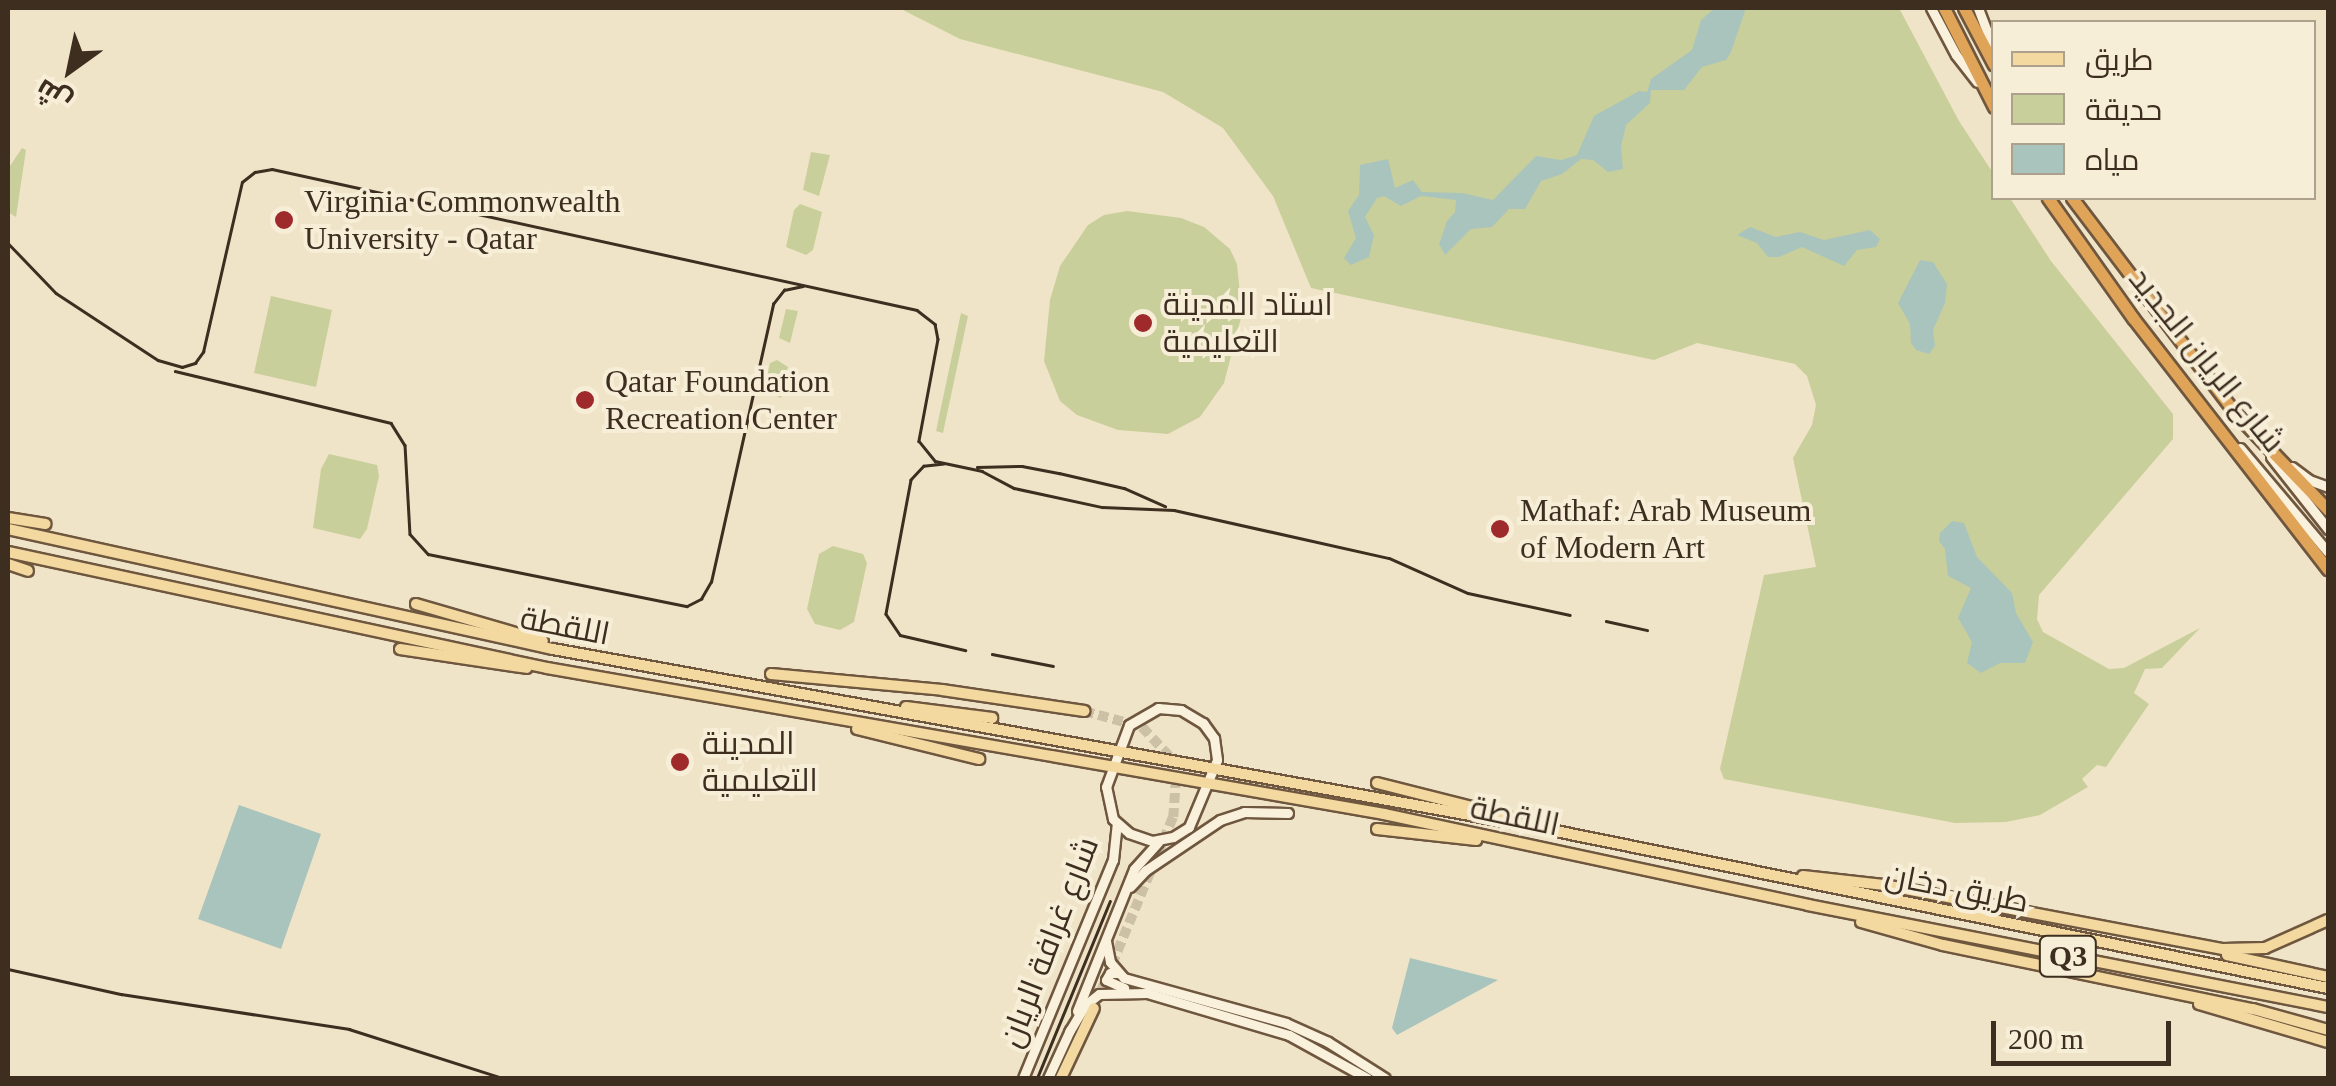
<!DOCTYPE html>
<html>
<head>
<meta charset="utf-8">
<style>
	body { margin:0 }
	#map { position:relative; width:2336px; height:1086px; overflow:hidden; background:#f0e4c8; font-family:"Times New Roman",Cairo,serif }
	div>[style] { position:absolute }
	.green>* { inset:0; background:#c9cf9b }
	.water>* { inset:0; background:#a9c4bc }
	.primary-tunnel>* { height:10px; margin-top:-5px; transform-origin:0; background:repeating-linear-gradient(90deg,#ccc0a6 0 10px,transparent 0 15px) }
	.roads { filter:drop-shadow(2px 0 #6f573f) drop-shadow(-2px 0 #6f573f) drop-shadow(0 2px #6f573f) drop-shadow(0 -2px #6f573f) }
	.secondary>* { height:9px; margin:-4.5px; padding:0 4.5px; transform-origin:4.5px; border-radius:4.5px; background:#faf1dc }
	.primary>* { height:10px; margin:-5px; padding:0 5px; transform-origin:5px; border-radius:5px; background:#f3d9a0 }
	.highway>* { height:11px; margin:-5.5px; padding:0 5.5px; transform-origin:5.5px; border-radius:5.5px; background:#e0a458 }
	.tram>* { height:2.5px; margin:-1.25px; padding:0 1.25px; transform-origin:1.25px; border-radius:1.25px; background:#3d2e20 }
	.dots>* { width:28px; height:28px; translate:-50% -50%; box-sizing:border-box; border:5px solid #f7eed8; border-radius:50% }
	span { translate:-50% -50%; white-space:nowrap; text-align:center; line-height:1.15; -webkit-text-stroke:8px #f7eed8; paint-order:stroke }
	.shield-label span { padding:2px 8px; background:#f7eed8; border:2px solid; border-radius:8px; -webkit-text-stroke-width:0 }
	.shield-label { font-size:30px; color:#3d2e20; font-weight:700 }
	.poi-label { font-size:32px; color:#3d2e20 }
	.left { translate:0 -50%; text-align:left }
	.street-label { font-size:32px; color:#3d2e20 }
	.frame { position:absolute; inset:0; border:10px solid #3d2e20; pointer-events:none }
	.legend { position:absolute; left:1991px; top:20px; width:325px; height:180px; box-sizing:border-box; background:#f7eed8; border:2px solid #ada18e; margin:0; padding:12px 18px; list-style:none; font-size:30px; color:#3d2e20 }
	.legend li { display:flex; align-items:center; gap:20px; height:50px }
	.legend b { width:50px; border:2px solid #ada18e }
	.north { position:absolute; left:20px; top:20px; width:100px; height:100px; -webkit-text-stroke:8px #f7eed8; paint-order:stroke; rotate:213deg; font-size:28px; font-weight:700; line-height:40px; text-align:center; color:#3d2e20 }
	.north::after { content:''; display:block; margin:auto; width:35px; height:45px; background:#3d2e20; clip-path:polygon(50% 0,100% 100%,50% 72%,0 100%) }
	.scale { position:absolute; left:1991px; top:1021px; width:180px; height:45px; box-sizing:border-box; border:5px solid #3d2e20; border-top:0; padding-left:12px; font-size:30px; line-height:35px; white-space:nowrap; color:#3d2e20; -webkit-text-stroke:8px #f7eed8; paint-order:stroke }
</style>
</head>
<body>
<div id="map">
	<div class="green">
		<div style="clip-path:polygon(899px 8px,1899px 8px,1959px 121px,1993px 173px,1994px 198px,2010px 198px,2051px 261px,2173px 414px,2173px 439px,2039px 595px,2037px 619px,2043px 632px,2109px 669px,2124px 668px,2200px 628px,2162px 668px,2145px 669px,2134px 693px,2149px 704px,2106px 767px,2097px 765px,2082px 779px,2088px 787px,2040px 815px,2006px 822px,1955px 823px,1724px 779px,1720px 769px,1764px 575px,1816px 567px,1793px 458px,1812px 425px,1816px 405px,1807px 376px,1795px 364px,1697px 343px,1654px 360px,1311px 288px,1273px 196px,1223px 128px,1163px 92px,960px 39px)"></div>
		<div style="clip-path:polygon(22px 148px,26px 150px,16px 217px,8px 212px,8px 169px)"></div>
		<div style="clip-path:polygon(811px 152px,830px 155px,819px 196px,803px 190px)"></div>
		<div style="clip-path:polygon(800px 204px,822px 212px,813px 250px,806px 255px,786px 247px,794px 210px)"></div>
		<div style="clip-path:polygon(1127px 211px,1181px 218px,1204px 227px,1230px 249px,1237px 264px,1242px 314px,1224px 383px,1200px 417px,1168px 434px,1118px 430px,1077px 415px,1060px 401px,1044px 361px,1050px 300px,1060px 266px,1088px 225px,1104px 215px)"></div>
		<div style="clip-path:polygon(271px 296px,332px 310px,316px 387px,254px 373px)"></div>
		<div style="clip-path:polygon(786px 309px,798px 311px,790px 343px,779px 338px)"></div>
		<div style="clip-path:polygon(961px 313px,968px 316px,943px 433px,936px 431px)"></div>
		<div style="clip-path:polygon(777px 360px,788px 367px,781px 398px,764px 390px,770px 363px)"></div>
		<div style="clip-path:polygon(329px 454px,377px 465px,379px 476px,367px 529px,360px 539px,313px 528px,321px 469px)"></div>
		<div style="clip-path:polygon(833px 546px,863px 554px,867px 563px,854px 622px,840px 630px,815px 624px,807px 609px,819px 554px)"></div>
	</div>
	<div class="water">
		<div style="clip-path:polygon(1715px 8px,1746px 8px,1731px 52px,1726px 60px,1702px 67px,1684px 90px,1651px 90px,1650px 103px,1626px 125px,1621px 146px,1623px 169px,1608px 172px,1593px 160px,1581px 159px,1562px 174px,1541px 181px,1525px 209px,1509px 209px,1492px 227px,1471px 229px,1445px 255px,1439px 244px,1447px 221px,1455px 212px,1456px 200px,1421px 196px,1401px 206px,1384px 196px,1377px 198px,1365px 217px,1374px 235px,1369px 257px,1351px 265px,1344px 258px,1356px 238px,1348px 211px,1359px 195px,1360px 165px,1388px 159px,1395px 188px,1413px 180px,1422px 192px,1462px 193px,1493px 200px,1536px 156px,1561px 160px,1577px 155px,1594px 116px,1639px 91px,1647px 92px,1651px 79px,1692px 50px,1701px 20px)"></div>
		<div style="clip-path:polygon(1750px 227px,1776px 237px,1800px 232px,1824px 240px,1870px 230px,1880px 239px,1876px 247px,1857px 250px,1844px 266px,1802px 247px,1779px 257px,1768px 257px,1757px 243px,1737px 235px)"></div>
		<div style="clip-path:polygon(1920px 260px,1933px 262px,1947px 284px,1945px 303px,1933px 330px,1935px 346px,1929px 354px,1916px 350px,1911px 343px,1910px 324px,1898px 303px)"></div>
		<div style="clip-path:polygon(1952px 521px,1964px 523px,1977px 557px,2012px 593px,2016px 613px,2033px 642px,2025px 663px,2000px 663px,1981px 673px,1967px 663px,1972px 642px,1958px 618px,1971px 588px,1948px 576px,1945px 549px,1939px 541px,1940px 533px)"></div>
		<div style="clip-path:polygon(239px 805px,321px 834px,281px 949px,198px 919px)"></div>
		<div style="clip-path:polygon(1410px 958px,1498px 980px,1397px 1035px,1392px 1028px)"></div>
	</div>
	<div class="primary-tunnel">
		<div style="left:1084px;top:711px;width:60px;rotate:15.4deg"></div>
		<div style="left:1142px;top:727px;width:42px;rotate:46.9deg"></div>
		<div style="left:1171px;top:758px;width:21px;rotate:76deg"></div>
		<div style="left:1176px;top:778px;width:39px;rotate:94deg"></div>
		<div style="left:1173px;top:817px;width:196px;rotate:112.5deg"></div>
	</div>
	<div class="roads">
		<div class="secondary">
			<div style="left:1931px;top:8px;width:53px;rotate:62deg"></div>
			<div style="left:1956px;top:55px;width:34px;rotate:52deg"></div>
			<div style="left:1978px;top:8px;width:45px;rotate:69.1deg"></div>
			<div style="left:2240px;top:448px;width:136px;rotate:49.8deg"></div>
			<div style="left:2271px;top:457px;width:92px;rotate:51.6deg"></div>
			<div style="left:2292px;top:467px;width:21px;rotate:37deg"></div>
			<div style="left:2309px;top:480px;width:20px;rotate:20deg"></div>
			<div style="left:1158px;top:708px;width:23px;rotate:5deg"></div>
			<div style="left:1181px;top:710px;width:26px;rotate:31deg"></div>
			<div style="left:1203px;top:723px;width:19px;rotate:54deg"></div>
			<div style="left:1214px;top:738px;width:22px;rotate:82deg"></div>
			<div style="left:1217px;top:760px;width:73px;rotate:112.7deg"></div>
			<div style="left:1189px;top:827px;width:19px;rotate:148deg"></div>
			<div style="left:1173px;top:837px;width:21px;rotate:169deg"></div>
			<div style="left:1152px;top:841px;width:24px;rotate:-161deg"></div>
			<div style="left:1129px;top:833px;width:21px;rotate:-139deg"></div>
			<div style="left:1113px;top:819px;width:33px;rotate:-102deg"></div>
			<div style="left:1106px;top:787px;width:66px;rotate:-69.6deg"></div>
			<div style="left:1129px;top:725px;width:34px;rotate:-30deg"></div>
			<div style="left:1130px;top:887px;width:23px;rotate:-47deg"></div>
			<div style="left:1146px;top:870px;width:89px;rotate:-34deg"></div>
			<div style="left:1220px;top:820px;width:25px;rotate:-18deg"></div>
			<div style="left:1244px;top:812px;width:44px;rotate:1.3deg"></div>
			<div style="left:1106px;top:941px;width:21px;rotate:79deg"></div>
			<div style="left:1110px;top:962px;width:21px;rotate:49deg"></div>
			<div style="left:1124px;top:978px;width:168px;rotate:15.5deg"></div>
			<div style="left:1286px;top:1023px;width:46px;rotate:24.3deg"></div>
			<div style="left:1328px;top:1042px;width:67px;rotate:32.3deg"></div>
			<div style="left:1117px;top:973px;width:7px;rotate:180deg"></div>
			<div style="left:1110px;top:973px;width:8px;rotate:120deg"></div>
			<div style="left:1106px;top:980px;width:20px;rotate:24deg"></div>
			<div style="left:1077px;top:1011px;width:153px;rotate:-68.1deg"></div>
			<div style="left:1134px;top:869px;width:36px;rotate:-48deg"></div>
			<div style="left:1069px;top:1032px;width:31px;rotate:-59deg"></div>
			<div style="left:1085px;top:1005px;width:18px;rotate:-38deg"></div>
			<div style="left:1099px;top:994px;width:48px;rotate:-1.2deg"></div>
			<div style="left:1147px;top:993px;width:148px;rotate:16.5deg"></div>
			<div style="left:1289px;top:1035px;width:89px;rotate:28.9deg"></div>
			<div style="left:1023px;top:1078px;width:236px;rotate:-67.6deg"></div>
			<div style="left:1113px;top:860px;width:37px;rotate:-84deg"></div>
			<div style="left:1048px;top:1078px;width:53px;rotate:-65.4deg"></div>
		</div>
		<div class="primary">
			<div style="left:8px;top:518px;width:38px;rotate:9deg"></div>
			<div style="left:8px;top:529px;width:558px;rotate:12.42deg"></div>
			<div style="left:553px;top:649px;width:999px;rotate:10.26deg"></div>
			<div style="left:1536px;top:827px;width:808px;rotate:11.49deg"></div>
			<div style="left:8px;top:552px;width:551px;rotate:12.15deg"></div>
			<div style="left:547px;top:668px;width:850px;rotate:9.89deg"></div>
			<div style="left:1384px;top:814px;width:434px;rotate:12.1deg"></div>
			<div style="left:1808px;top:905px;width:530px;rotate:11.1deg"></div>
			<div style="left:8px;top:564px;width:21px;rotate:19deg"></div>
			<div style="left:416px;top:604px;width:132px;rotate:16.2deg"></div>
			<div style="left:400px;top:649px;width:128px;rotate:8.5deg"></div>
			<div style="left:771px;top:674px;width:172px;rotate:5.3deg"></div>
			<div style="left:942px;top:690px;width:144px;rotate:8.4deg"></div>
			<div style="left:906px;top:707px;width:87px;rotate:7.3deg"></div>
			<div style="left:857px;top:729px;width:126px;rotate:13.8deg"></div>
			<div style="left:1377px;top:783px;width:134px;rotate:14.2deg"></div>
			<div style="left:1377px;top:829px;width:100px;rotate:6.3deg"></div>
			<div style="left:1803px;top:876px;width:81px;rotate:6.3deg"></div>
			<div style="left:1884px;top:885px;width:345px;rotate:10.7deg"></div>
			<div style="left:2223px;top:949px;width:42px;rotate:-1.4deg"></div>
			<div style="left:2265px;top:948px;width:69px;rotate:-24deg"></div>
			<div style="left:1861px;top:922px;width:85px;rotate:15.7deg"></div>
			<div style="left:1943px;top:945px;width:317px;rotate:11.7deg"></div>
			<div style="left:2253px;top:1009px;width:78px;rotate:15.6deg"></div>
			<div style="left:2227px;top:955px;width:103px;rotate:12.3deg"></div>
			<div style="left:2199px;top:1004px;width:134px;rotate:16.4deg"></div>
			<div style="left:1061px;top:1078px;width:77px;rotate:-64.8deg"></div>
		</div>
		<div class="highway">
			<div style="left:1944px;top:8px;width:111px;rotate:63.2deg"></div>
			<div style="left:1964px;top:8px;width:64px;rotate:62.2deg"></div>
			<div style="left:2048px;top:198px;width:147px;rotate:54.7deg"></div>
			<div style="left:2133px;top:318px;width:318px;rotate:52.2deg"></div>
			<div style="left:2072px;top:198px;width:273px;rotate:52.8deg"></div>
			<div style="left:2237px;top:415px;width:132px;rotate:46.2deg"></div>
		</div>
	</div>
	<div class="tram">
		<div style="left:8px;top:243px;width:69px;rotate:46.2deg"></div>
		<div style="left:56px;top:293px;width:122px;rotate:33.3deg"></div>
		<div style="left:158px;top:360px;width:25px;rotate:16deg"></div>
		<div style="left:182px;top:367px;width:14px;rotate:-17deg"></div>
		<div style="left:195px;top:363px;width:14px;rotate:-54deg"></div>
		<div style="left:203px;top:352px;width:174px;rotate:-77.1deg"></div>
		<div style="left:242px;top:182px;width:16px;rotate:-38deg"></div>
		<div style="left:255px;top:172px;width:17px;rotate:-10deg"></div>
		<div style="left:272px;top:169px;width:660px;rotate:12.33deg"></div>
		<div style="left:917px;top:310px;width:23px;rotate:38deg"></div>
		<div style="left:935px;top:324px;width:15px;rotate:79deg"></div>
		<div style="left:938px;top:339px;width:104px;rotate:100.6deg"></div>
		<div style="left:919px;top:441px;width:26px;rotate:51deg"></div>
		<div style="left:935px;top:461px;width:48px;rotate:12deg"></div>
		<div style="left:982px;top:471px;width:36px;rotate:28deg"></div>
		<div style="left:1014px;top:488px;width:90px;rotate:12.2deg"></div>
		<div style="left:1102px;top:507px;width:72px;rotate:2.4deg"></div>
		<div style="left:1174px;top:510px;width:220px;rotate:12.6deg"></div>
		<div style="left:1389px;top:558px;width:86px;rotate:23.9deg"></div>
		<div style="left:1468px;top:593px;width:104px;rotate:12.2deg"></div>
		<div style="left:175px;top:371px;width:222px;rotate:13.5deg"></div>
		<div style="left:391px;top:423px;width:26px;rotate:58deg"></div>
		<div style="left:405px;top:445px;width:89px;rotate:86.8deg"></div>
		<div style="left:410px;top:534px;width:27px;rotate:48deg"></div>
		<div style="left:428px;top:554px;width:264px;rotate:11.4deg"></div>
		<div style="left:687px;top:606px;width:16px;rotate:-27deg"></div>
		<div style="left:701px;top:599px;width:20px;rotate:-60deg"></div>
		<div style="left:711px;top:582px;width:285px;rotate:-77.4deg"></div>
		<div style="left:773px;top:304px;width:18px;rotate:-52deg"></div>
		<div style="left:784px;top:290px;width:19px;rotate:-12deg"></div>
		<div style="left:944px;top:464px;width:20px;rotate:174deg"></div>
		<div style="left:924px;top:466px;width:19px;rotate:133deg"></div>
		<div style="left:911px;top:480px;width:136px;rotate:100.6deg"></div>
		<div style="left:886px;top:614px;width:25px;rotate:56deg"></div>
		<div style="left:900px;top:635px;width:67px;rotate:13deg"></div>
		<div style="left:977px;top:467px;width:45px;rotate:-1.3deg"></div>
		<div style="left:1022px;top:466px;width:38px;rotate:11deg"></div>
		<div style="left:1059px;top:473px;width:67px;rotate:13deg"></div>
		<div style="left:1124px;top:488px;width:45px;rotate:23.7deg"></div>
		<div style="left:1606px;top:621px;width:42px;rotate:12.4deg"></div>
		<div style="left:992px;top:654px;width:62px;rotate:11.1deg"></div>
		<div style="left:8px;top:969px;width:116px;rotate:12.5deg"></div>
		<div style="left:121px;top:994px;width:231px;rotate:8.7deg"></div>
		<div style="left:349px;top:1029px;width:162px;rotate:17.7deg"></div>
		<div style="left:1037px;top:1078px;width:191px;rotate:-67.6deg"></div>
	</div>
	<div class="dots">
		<div style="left:284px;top:220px;background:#9e2a2b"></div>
		<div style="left:1143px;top:323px;background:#9e2a2b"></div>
		<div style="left:585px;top:400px;background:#9e2a2b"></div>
		<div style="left:1500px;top:529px;background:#9e2a2b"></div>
		<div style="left:680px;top:762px;background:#9e2a2b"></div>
	</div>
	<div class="shield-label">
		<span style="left:2068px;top:956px">Q3</span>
	</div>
	<div class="poi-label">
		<span class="left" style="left:304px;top:220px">Virginia Commonwealth<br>University - Qatar</span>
		<span class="left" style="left:1163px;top:323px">استاد المدينة<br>التعليمية</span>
		<span class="left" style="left:605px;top:400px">Qatar Foundation<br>Recreation Center</span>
		<span class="left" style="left:1520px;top:529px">Mathaf: Arab Museum<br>of Modern Art</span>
		<span class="left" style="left:702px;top:762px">المدينة<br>التعليمية</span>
	</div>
	<div class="street-label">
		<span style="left:2207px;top:360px;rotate:51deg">شارع الريان الجديد</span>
		<span style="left:565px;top:626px;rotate:11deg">اللقطة</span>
		<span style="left:1515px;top:816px;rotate:12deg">اللقطة</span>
		<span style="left:1957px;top:888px;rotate:11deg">طريق دخان</span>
		<span style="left:1049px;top:942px;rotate:-69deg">شارع غرافة الريان</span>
	</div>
	<div class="frame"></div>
	<ul class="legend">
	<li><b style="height:12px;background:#f3d9a0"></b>طريق</li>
	<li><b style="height:28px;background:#c9cf9b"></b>حديقة</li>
	<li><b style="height:28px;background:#a9c4bc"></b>مياه</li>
	</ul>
	<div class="north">ش</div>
	<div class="scale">200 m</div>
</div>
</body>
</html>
